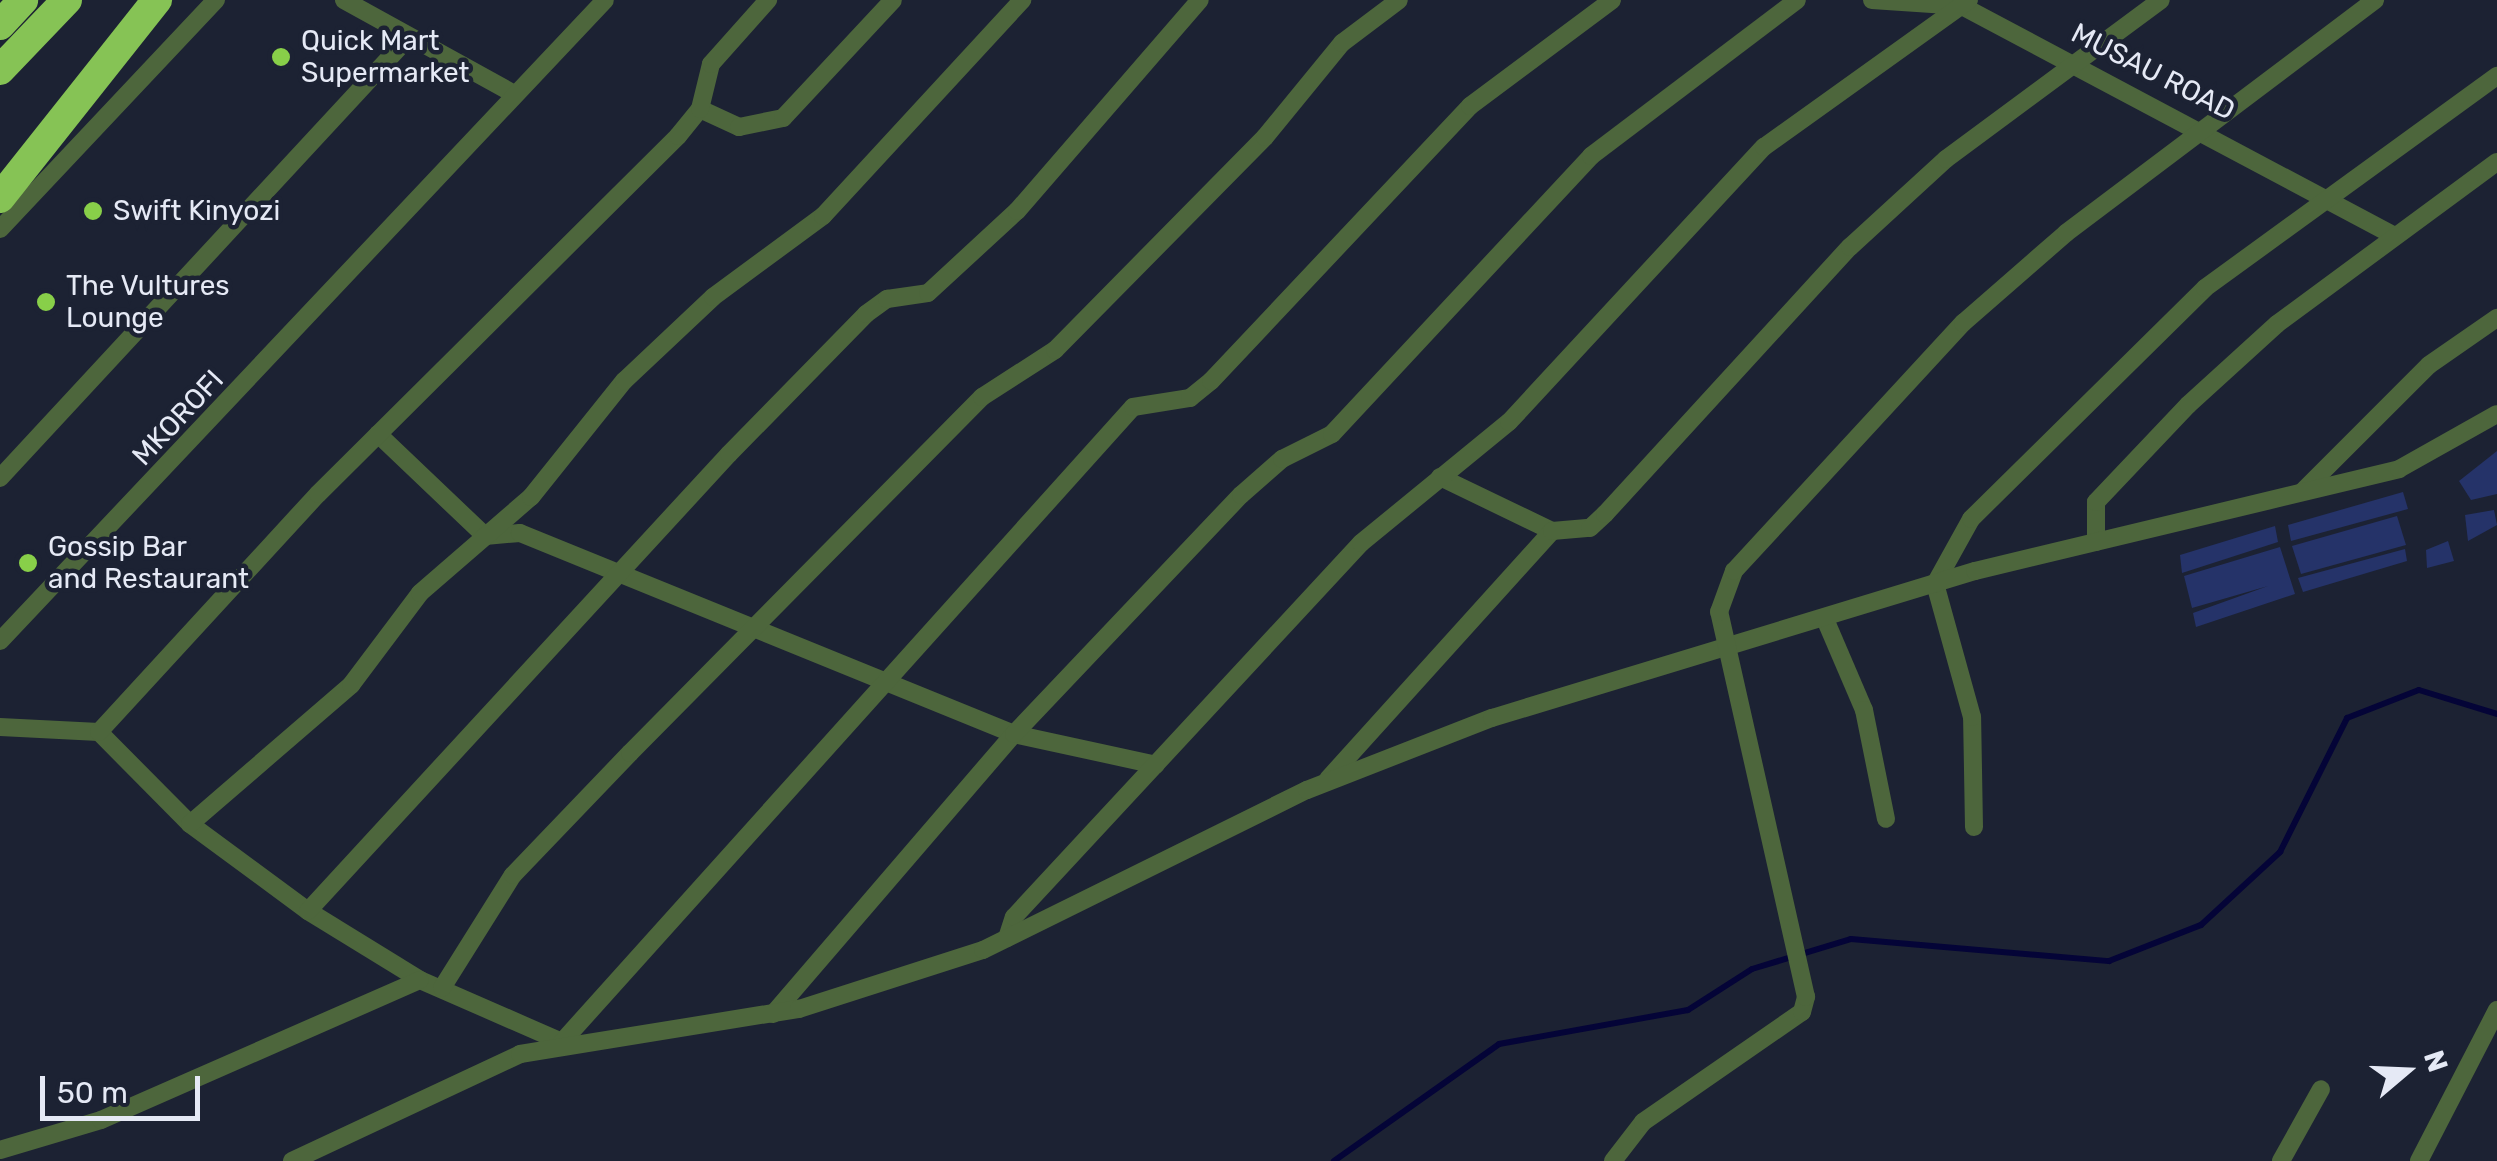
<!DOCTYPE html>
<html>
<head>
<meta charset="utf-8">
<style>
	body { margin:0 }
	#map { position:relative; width:2497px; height:1161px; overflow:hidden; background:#1c2233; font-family:Rubik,sans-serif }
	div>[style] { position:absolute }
	.stream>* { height:6px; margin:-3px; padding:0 3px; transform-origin:3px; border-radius:3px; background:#040437 }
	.building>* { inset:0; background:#253369 }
	.street>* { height:18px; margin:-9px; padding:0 9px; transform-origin:9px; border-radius:9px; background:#4d663c }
	.highway>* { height:30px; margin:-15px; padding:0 15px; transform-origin:15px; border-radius:15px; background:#86c355 }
	.dots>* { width:28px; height:28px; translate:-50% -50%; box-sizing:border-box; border:5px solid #1c2233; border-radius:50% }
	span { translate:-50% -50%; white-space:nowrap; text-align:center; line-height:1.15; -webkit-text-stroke:9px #1c2233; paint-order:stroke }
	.poi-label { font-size:28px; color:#e5e9f5 }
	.left { translate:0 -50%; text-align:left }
	.street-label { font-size:28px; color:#e5e9f5 }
	.north { position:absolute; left:2357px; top:1021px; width:100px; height:100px; -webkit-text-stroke:8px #1c2233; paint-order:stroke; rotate:71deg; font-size:28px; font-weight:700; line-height:40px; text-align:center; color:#e5e9f5 }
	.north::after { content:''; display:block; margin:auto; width:35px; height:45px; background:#e5e9f5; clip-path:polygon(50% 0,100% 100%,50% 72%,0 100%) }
	.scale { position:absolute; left:40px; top:1076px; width:160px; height:45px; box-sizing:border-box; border:5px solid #e5e9f5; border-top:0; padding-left:12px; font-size:30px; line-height:35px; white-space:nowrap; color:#e5e9f5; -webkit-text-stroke:8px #1c2233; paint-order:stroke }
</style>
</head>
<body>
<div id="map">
	<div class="stream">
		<div style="left:1334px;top:1161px;width:202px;rotate:-35.3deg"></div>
		<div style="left:1499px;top:1044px;width:192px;rotate:-10.2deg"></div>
		<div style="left:1688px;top:1010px;width:76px;rotate:-32.6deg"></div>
		<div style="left:1752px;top:969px;width:103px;rotate:-16.9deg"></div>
		<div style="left:1851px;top:939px;width:259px;rotate:4.9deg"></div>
		<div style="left:2109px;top:961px;width:99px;rotate:-21.4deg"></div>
		<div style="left:2201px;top:925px;width:108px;rotate:-42.7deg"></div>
		<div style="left:2280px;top:852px;width:150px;rotate:-63.4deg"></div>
		<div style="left:2347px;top:718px;width:77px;rotate:-21.3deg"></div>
		<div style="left:2419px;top:690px;width:82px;rotate:17.1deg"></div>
	</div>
	<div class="building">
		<div style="clip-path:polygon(2497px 451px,2497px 494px,2471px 500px,2459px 481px)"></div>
		<div style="clip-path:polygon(2403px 492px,2408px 509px,2291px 541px,2288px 525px)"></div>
		<div style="clip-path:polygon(2494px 510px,2497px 525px,2468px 541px,2465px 515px)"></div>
		<div style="clip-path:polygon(2397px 516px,2406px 545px,2301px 574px,2292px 546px)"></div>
		<div style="clip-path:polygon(2275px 526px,2278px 542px,2182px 573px,2180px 555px)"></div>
		<div style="clip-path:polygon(2448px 541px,2454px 561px,2427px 568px,2426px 550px)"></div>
		<div style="clip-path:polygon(2280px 547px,2295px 594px,2196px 627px,2193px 613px,2268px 586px,2192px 608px,2184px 576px)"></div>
		<div style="clip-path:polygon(2405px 549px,2407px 561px,2303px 592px,2298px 578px)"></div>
	</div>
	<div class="street">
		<div style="left:344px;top:0;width:191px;rotate:28.9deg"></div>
		<div style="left:1872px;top:0;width:90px;rotate:3.8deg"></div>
		<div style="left:1962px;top:6px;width:490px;rotate:28deg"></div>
		<div style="left:700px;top:109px;width:43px;rotate:24.8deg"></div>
		<div style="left:739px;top:127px;width:45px;rotate:-11.6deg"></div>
		<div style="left:783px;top:118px;width:161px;rotate:-47deg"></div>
		<div style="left:0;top:229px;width:315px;rotate:-46.7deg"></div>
		<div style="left:378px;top:434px;width:148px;rotate:43.6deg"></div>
		<div style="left:485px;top:536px;width:35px;rotate:-5deg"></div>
		<div style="left:520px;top:533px;width:533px;rotate:22.14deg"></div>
		<div style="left:1014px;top:734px;width:145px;rotate:12.3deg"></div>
		<div style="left:1440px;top:477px;width:124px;rotate:25.7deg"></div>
		<div style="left:0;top:478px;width:597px;rotate:-47.17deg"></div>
		<div style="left:2303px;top:491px;width:178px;rotate:-45deg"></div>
		<div style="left:2429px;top:365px;width:83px;rotate:-34.7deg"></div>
		<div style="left:2096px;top:542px;width:40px;rotate:-90deg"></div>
		<div style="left:2096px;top:502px;width:134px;rotate:-46.5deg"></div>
		<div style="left:2188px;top:405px;width:120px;rotate:-42.3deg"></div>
		<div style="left:2277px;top:324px;width:273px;rotate:-36.4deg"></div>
		<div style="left:1825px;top:619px;width:99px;rotate:66.8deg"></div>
		<div style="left:1864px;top:710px;width:111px;rotate:78.6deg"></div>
		<div style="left:0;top:641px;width:881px;rotate:-46.65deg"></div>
		<div style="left:0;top:727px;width:99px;rotate:2.9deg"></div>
		<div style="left:99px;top:732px;width:129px;rotate:45.3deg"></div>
		<div style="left:190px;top:824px;width:147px;rotate:36.4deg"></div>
		<div style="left:308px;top:911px;width:132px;rotate:31.6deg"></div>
		<div style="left:420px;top:980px;width:163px;rotate:23.6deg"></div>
		<div style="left:99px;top:732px;width:323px;rotate:-47.4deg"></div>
		<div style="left:318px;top:494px;width:508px;rotate:-44.84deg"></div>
		<div style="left:678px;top:136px;width:35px;rotate:-51deg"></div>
		<div style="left:700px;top:109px;width:46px;rotate:-76.3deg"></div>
		<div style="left:711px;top:64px;width:86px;rotate:-48.3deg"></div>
		<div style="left:1328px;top:779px;width:334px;rotate:-47.9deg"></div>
		<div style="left:1552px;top:531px;width:38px;rotate:-5deg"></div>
		<div style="left:1590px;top:528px;width:21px;rotate:-43deg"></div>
		<div style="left:1605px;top:514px;width:362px;rotate:-47.5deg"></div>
		<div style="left:1850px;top:247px;width:130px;rotate:-42.5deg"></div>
		<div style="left:1946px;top:159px;width:267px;rotate:-36.5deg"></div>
		<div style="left:190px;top:824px;width:213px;rotate:-40.8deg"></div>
		<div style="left:351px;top:685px;width:115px;rotate:-53.1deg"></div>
		<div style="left:420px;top:593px;width:147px;rotate:-40.9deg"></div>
		<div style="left:531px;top:497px;width:149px;rotate:-51.3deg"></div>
		<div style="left:624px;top:381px;width:122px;rotate:-43.3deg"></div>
		<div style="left:713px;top:297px;width:137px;rotate:-36.4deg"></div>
		<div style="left:823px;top:216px;width:294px;rotate:-47.3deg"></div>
		<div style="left:1974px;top:827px;width:110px;rotate:-91deg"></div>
		<div style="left:1972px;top:717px;width:138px;rotate:-105.5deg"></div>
		<div style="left:1935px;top:584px;width:74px;rotate:-61deg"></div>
		<div style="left:1971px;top:519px;width:329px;rotate:-44.6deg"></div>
		<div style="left:2205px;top:288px;width:361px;rotate:-36deg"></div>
		<div style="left:308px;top:911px;width:621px;rotate:-47.35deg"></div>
		<div style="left:729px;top:454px;width:196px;rotate:-45.6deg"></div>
		<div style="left:866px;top:314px;width:26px;rotate:-36deg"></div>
		<div style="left:887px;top:299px;width:41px;rotate:-8.3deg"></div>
		<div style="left:928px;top:293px;width:121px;rotate:-42.7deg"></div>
		<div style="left:1017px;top:211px;width:279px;rotate:-49.1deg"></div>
		<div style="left:1007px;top:938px;width:22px;rotate:-72deg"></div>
		<div style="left:1014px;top:917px;width:510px;rotate:-47.14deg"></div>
		<div style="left:1361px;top:543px;width:191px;rotate:-39.3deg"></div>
		<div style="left:1509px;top:422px;width:375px;rotate:-47.2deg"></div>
		<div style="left:1764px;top:147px;width:252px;rotate:-35.6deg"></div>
		<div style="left:442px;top:988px;width:133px;rotate:-57.9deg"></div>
		<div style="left:513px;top:875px;width:169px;rotate:-46.2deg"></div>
		<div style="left:630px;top:753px;width:501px;rotate:-45.32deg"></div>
		<div style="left:982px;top:397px;width:87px;rotate:-32.8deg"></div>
		<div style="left:1055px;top:350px;width:299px;rotate:-45.4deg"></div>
		<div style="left:1265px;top:137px;width:122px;rotate:-50.7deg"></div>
		<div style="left:1342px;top:43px;width:71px;rotate:-37deg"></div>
		<div style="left:773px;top:1014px;width:369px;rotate:-49.3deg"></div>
		<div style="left:1014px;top:734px;width:330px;rotate:-46.5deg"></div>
		<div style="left:1241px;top:495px;width:55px;rotate:-41.3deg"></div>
		<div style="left:1282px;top:459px;width:56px;rotate:-26.6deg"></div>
		<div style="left:1332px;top:434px;width:380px;rotate:-47deg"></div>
		<div style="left:1591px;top:156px;width:258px;rotate:-37.1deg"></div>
		<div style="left:562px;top:1042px;width:854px;rotate:-48.04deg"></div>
		<div style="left:1133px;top:407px;width:58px;rotate:-9deg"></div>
		<div style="left:1190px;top:398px;width:27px;rotate:-39deg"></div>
		<div style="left:1211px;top:381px;width:378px;rotate:-46.7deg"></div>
		<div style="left:1470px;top:106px;width:177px;rotate:-36.7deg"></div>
		<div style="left:0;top:1150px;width:105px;rotate:-16.5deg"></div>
		<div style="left:101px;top:1120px;width:348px;rotate:-23.7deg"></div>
		<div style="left:292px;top:1161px;width:252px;rotate:-25.1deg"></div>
		<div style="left:520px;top:1054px;width:283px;rotate:-9.2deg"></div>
		<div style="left:799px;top:1009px;width:193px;rotate:-17.8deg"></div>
		<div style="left:983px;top:950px;width:361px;rotate:-26.3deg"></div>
		<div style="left:1307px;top:790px;width:199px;rotate:-21.3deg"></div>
		<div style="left:1492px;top:718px;width:505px;rotate:-16.93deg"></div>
		<div style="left:1975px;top:571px;width:436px;rotate:-13.5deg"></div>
		<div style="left:2399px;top:469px;width:112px;rotate:-29.3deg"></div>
		<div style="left:1613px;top:1161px;width:49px;rotate:-52.4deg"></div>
		<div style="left:1643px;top:1122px;width:193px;rotate:-34.7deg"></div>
		<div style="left:1802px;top:1012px;width:16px;rotate:-75deg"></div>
		<div style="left:1806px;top:997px;width:395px;rotate:-102.7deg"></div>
		<div style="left:1719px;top:612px;width:44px;rotate:-69.9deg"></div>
		<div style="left:1734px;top:571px;width:338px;rotate:-47.3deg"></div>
		<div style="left:1963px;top:323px;width:137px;rotate:-41.1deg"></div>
		<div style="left:2066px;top:233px;width:387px;rotate:-37deg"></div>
		<div style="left:2281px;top:1161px;width:82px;rotate:-60.9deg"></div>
		<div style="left:2419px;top:1161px;width:170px;rotate:-62.7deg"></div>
	</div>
	<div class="highway">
		<div style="left:0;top:25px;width:34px;rotate:-47deg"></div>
		<div style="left:0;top:70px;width:97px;rotate:-46.3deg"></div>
		<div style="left:0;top:198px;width:253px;rotate:-51.6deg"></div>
	</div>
	<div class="dots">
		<div style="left:281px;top:57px;background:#88cf49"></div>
		<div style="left:93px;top:211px;background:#88cf49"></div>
		<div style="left:46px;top:302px;background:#88cf49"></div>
		<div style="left:28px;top:563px;background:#88cf49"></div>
	</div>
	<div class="poi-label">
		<span class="left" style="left:301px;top:57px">Quick Mart<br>Supermarket</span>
		<span class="left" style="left:113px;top:211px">Swift Kinyozi</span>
		<span class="left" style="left:66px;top:302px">The Vultures<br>Lounge</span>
		<span class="left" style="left:48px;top:563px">Gossip Bar<br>and Restaurant</span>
	</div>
	<div class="street-label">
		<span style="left:2153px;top:72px;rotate:27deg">MUSAU ROAD</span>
		<span style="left:178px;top:418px;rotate:-47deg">MKOROFI</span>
	</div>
	<div class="north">N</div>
	<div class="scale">50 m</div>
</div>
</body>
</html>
